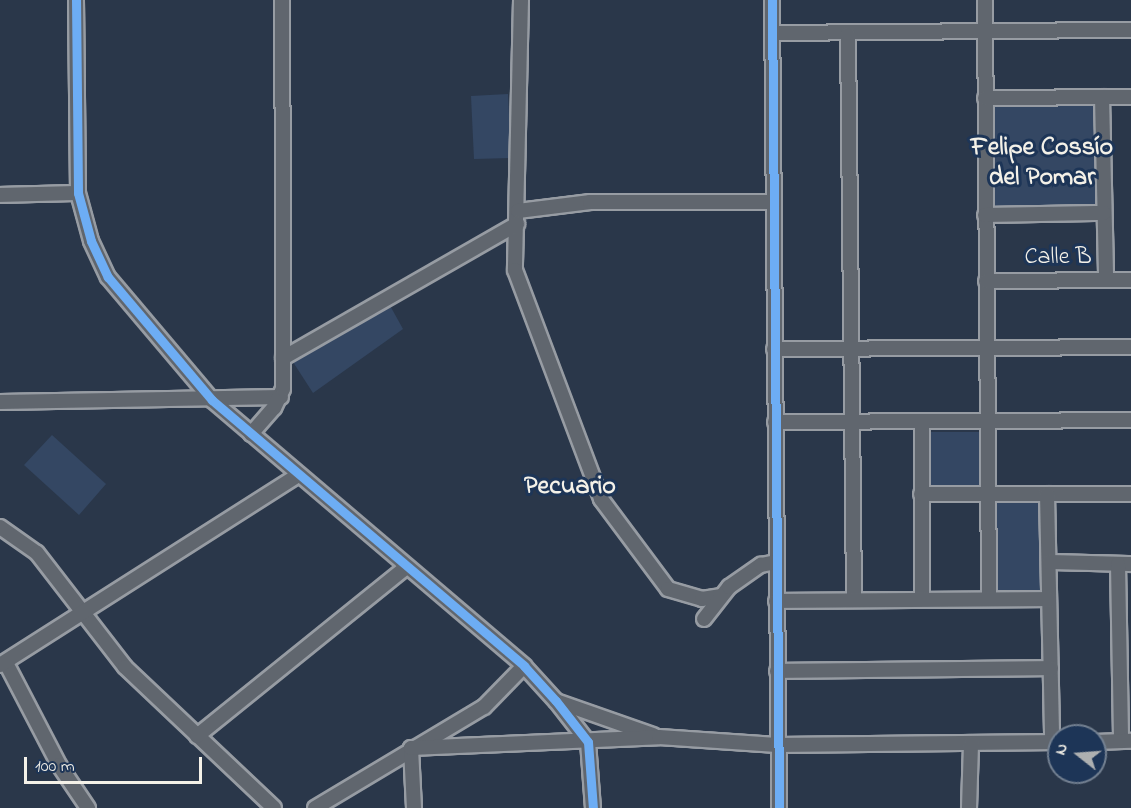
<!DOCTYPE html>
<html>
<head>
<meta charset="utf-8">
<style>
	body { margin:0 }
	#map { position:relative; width:1131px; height:808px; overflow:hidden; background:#2a374a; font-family:"Indie Flower",sans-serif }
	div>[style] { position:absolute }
	.green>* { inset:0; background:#344763 }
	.roads { filter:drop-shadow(2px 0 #979ca3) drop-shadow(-2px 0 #979ca3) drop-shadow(0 2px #979ca3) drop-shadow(0 -2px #979ca3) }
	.street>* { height:14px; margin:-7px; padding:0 7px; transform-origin:7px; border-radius:7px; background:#60666e }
	.cycleway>* { height:9px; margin:-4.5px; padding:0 4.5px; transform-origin:4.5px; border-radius:4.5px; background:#6dadf4 }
	span { translate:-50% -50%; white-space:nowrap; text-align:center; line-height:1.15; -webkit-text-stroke:6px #1d3557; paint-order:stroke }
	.street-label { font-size:24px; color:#f4f1e8 }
	.neighbourhood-label { font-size:26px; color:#f4f1e8; font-weight:700 }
	.north { position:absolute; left:1047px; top:724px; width:60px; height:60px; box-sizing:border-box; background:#1d3557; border:2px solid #738091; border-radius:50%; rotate:287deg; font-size:16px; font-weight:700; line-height:24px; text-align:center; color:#f4f1e8 }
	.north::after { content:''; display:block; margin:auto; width:21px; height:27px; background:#adb0b1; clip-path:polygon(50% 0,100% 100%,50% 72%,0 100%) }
	.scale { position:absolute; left:24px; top:757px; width:178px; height:27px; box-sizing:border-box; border:3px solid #f4f1e8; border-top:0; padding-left:8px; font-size:18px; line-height:21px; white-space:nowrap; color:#f4f1e8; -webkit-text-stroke:4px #1d3557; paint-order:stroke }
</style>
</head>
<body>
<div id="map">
	<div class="green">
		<div style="clip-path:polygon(508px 94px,511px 158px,474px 159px,471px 96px)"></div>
		<div style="clip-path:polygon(991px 102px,1097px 102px,1095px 206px,990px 208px)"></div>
		<div style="clip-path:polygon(388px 302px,403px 329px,313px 393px,293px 362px)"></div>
		<div style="clip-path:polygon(927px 432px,981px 432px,981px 485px,927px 485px)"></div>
		<div style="clip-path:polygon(52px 435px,106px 484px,79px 515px,24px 465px)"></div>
		<div style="clip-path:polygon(993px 499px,1043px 499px,1043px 596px,993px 596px)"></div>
	</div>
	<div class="roads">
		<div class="street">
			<div style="left:76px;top:0;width:193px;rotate:89.4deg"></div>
			<div style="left:78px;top:193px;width:50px;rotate:74.8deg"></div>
			<div style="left:91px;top:241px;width:40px;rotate:65deg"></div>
			<div style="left:108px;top:277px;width:161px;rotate:49.8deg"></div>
			<div style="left:212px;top:400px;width:410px;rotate:40.4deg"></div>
			<div style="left:524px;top:666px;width:47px;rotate:47.6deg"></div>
			<div style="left:556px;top:701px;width:52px;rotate:52deg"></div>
			<div style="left:588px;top:742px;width:66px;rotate:85.7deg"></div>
			<div style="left:521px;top:0;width:270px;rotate:91.3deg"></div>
			<div style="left:515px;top:270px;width:245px;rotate:69.4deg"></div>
			<div style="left:601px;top:499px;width:112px;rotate:53.3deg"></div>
			<div style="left:668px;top:589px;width:35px;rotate:16deg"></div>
			<div style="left:702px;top:599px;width:18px;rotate:-9deg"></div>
			<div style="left:772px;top:0;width:808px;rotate:89.5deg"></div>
			<div style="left:985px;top:0;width:599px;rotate:89.62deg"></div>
			<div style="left:772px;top:33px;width:359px;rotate:-0.5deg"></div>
			<div style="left:848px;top:34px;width:565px;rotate:89.39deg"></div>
			<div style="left:1102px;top:97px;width:183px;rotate:88.7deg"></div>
			<div style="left:985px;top:98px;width:146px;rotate:-0.4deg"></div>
			<div style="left:0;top:195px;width:78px;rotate:-1.5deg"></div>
			<div style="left:518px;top:211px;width:73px;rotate:-7.1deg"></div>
			<div style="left:590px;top:202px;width:184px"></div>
			<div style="left:985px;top:215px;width:119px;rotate:-1deg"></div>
			<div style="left:986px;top:281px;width:145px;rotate:-0.4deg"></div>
			<div style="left:774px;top:349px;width:357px;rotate:-0.3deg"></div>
			<div style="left:283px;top:358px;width:270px;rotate:-29.8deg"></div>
			<div style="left:0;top:402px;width:281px;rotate:-1deg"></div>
			<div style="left:922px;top:421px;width:177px;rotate:90deg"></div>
			<div style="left:775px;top:422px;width:356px;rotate:-0.3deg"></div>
			<div style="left:251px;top:434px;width:35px;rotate:-49deg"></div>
			<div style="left:274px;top:408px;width:21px;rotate:-65deg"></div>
			<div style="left:283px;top:389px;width:389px;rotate:-90.1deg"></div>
			<div style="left:921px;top:494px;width:210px"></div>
			<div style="left:1047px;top:494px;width:248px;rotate:88.8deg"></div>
			<div style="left:0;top:527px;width:45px;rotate:35.1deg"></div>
			<div style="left:37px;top:553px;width:144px;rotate:52.3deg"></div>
			<div style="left:125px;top:667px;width:205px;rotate:43.4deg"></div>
			<div style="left:1049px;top:562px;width:82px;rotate:1.4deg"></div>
			<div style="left:1118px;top:564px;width:177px;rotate:89deg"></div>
			<div style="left:776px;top:601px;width:273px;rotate:-0.4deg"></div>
			<div style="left:704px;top:619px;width:41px;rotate:-52deg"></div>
			<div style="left:729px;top:587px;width:39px;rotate:-35deg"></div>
			<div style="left:761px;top:565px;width:15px;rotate:-11deg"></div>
			<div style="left:6px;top:663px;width:115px;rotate:62.5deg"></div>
			<div style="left:59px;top:765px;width:52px;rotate:56deg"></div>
			<div style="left:0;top:665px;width:353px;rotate:-32.5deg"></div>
			<div style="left:777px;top:671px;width:274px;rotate:-0.6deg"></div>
			<div style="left:556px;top:701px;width:103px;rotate:19.3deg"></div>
			<div style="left:197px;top:736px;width:267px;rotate:-38.9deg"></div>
			<div style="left:1095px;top:742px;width:36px;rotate:-2deg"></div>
			<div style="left:315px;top:808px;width:197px;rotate:-30.9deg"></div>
			<div style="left:484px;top:707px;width:57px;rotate:-45.7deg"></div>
			<div style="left:414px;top:808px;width:60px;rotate:-92.9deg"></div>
			<div style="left:411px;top:748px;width:248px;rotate:-2.5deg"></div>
			<div style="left:659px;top:737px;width:118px;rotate:3.9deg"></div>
			<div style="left:777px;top:745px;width:282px;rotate:-0.6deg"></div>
			<div style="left:969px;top:808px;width:65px;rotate:-88.2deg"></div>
		</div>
	</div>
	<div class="cycleway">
		<div style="left:76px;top:0;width:193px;rotate:89.4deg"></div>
		<div style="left:78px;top:193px;width:50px;rotate:74.8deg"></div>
		<div style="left:91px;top:241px;width:40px;rotate:65deg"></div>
		<div style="left:108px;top:277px;width:161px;rotate:49.8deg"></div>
		<div style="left:212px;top:400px;width:410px;rotate:40.4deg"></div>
		<div style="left:524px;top:666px;width:47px;rotate:47.6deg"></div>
		<div style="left:556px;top:701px;width:52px;rotate:52deg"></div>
		<div style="left:588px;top:742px;width:66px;rotate:85.7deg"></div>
		<div style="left:772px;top:0;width:808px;rotate:89.5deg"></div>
	</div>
	<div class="street-label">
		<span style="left:1058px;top:258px">Calle B</span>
	</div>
	<div class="neighbourhood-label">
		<span style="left:1042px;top:164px">Felipe Cossío<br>del Pomar</span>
		<span style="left:570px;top:488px">Pecuario</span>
	</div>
	<div class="north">N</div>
	<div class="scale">100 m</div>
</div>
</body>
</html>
